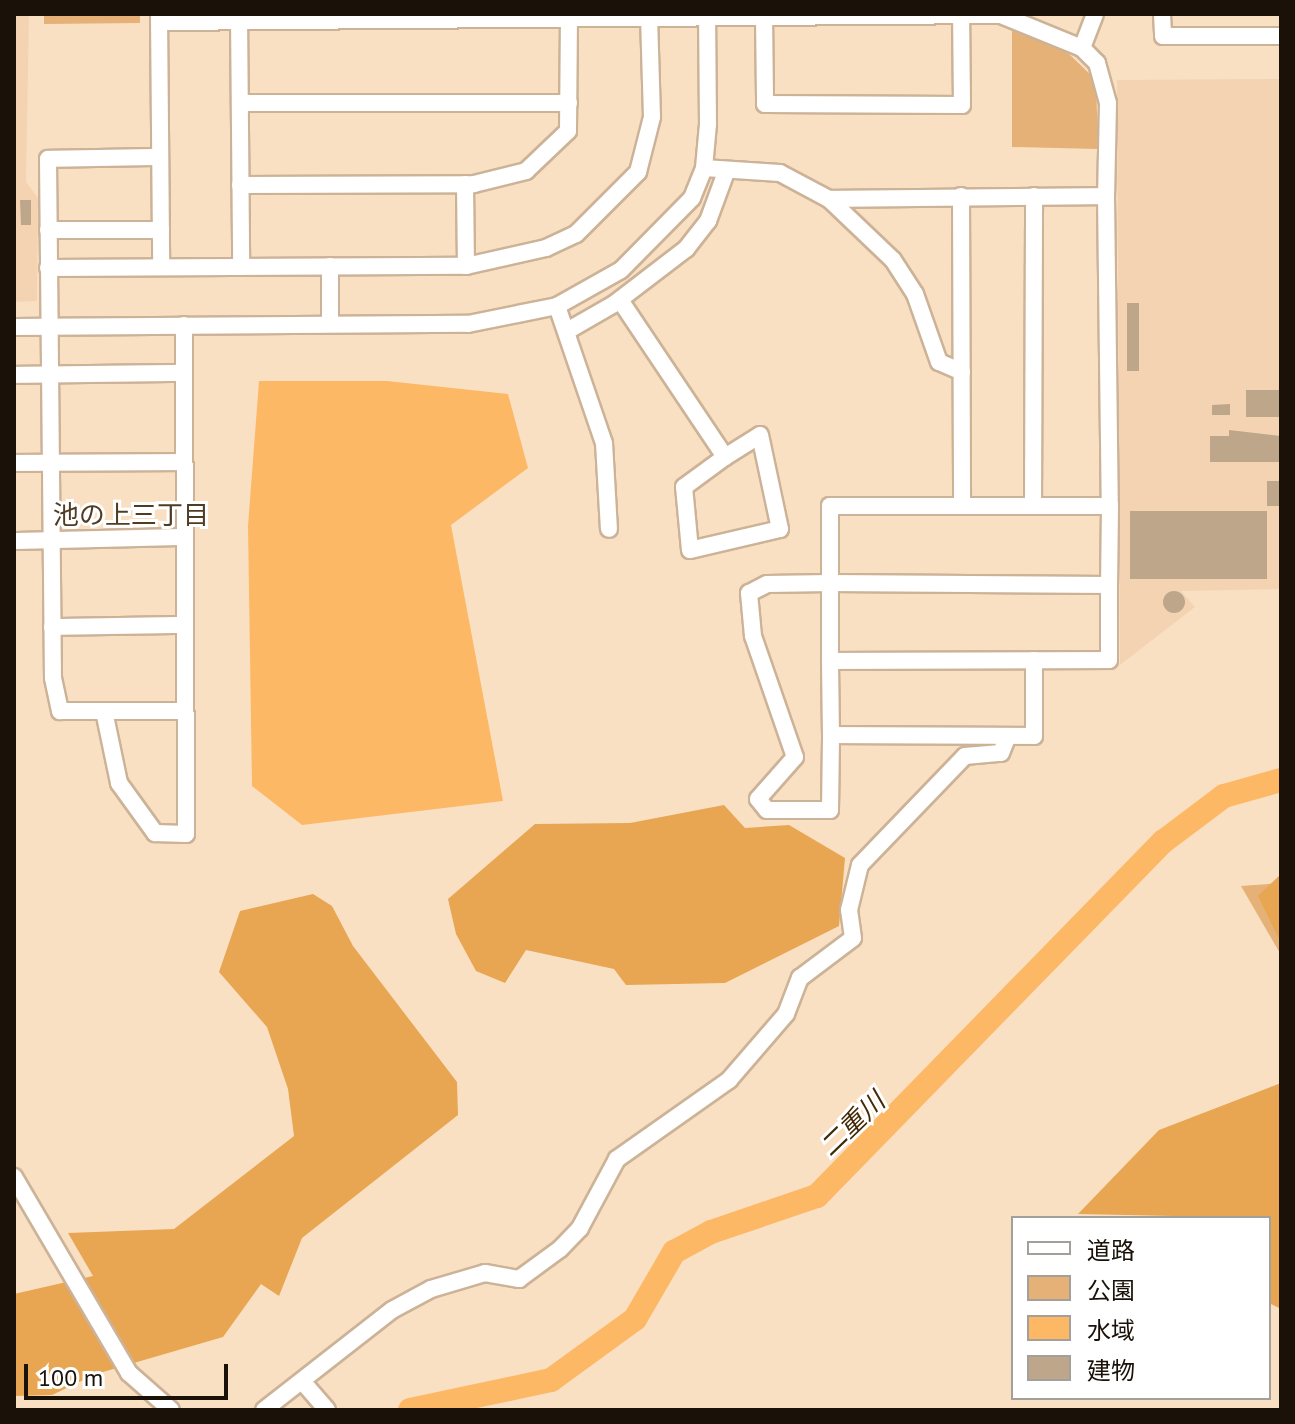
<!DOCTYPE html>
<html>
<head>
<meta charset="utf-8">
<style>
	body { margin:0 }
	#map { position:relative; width:1295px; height:1424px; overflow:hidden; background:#fae0c3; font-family:"PT Sans","Noto Sans JP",sans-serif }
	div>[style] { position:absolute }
	.built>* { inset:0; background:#f3d3b2 }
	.green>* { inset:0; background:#e5b176 }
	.forest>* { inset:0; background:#e8a552 }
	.water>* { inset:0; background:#fdb866 }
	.river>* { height:24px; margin:-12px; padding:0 12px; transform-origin:12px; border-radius:12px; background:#fdb866 }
	.building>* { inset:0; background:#bea68b }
	.round { border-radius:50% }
	.roads { filter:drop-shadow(2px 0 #ccb398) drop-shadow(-2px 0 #ccb398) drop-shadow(0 2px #ccb398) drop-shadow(0 -2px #ccb398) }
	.minor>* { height:16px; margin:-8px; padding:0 8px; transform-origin:8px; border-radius:8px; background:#fff }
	span { translate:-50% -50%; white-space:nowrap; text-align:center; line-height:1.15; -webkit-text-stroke:6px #fff; paint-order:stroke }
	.neighbourhood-label { font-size:26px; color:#503b23 }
	.water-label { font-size:26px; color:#442905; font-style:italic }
	.frame { position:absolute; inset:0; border:16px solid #1a1208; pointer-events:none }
	.legend { position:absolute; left:1011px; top:1216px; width:260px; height:184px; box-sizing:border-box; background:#fff; border:2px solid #a3a09c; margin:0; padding:10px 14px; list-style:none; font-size:24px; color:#1a1208 }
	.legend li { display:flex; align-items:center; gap:16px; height:40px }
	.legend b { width:40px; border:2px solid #a3a09c }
	.scale { position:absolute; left:24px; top:1364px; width:204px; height:36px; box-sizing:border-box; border:4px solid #1a1208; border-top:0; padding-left:10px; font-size:24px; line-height:28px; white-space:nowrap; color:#1a1208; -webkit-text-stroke:6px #fff; paint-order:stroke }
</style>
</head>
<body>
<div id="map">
	<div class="built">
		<div style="clip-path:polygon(14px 14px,29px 14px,26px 182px,38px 198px,37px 301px,14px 302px)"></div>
		<div style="clip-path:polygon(1281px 79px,1281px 589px,1181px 591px,1195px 607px,1120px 665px,1117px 80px)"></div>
	</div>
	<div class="green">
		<div style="clip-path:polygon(44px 14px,140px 14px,140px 23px,44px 24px)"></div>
		<div style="clip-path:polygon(1012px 27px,1069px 54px,1096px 80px,1098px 149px,1012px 147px)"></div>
		<div style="clip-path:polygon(1281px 883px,1281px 955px,1241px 886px)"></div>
	</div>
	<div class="forest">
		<div style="clip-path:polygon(724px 805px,745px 828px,789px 825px,845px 858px,839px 926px,725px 983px,626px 985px,614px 969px,526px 950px,505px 983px,476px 971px,456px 934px,448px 899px,535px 824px,630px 823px)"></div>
		<div style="clip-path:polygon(1281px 874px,1281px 943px,1258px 896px)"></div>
		<div style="clip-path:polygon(313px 894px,332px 906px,353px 946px,457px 1082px,458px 1115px,302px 1238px,279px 1296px,261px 1284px,223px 1337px,96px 1374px,52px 1395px,14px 1396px,14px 1294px,93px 1276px,68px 1233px,174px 1229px,294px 1136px,288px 1089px,267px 1027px,219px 972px,240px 911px)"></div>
		<div style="clip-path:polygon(1281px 1083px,1281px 1309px,1269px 1303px,1269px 1218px,1078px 1214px,1159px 1130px)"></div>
	</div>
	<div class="water">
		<div style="clip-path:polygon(259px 381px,387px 381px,508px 394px,528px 468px,451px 525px,503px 801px,302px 825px,252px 786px,248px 526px)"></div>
	</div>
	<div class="river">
		<div style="left:410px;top:1410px;width:144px;rotate:-12deg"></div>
		<div style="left:551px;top:1380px;width:104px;rotate:-36deg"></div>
		<div style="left:635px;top:1319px;width:78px;rotate:-59.8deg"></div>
		<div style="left:674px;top:1252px;width:42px;rotate:-28.4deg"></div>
		<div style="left:711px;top:1232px;width:112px;rotate:-18.8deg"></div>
		<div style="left:817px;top:1196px;width:496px;rotate:-45.7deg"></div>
		<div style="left:1164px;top:841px;width:75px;rotate:-36.9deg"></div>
		<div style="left:1224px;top:796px;width:59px;rotate:-15.7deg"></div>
	</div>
	<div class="building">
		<div style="clip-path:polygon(20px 200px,31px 200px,31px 225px,21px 225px)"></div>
		<div style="clip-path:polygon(1127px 303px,1139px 303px,1139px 371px,1127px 371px)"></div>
		<div style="clip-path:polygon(1246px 390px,1281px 390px,1281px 417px,1246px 417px)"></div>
		<div style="clip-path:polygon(1230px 404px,1230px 415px,1212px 415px,1212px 405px)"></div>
		<div style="clip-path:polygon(1229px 430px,1281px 436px,1281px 462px,1210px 462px,1210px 436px,1229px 436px)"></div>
		<div style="clip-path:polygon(1267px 481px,1281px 481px,1281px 506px,1267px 506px)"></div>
		<div style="clip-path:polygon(1130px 511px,1267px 511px,1267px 579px,1130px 579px)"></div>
		<div class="round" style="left:1163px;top:591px;width:22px;height:22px"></div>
	</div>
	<div class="roads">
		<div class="minor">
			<div style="left:159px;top:14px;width:253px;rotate:89.5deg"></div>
			<div style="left:239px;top:14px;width:253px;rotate:89.5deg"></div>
			<div style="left:1162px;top:14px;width:22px;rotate:87deg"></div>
			<div style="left:1163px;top:36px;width:118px"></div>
			<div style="left:764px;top:16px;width:88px;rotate:89.3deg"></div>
			<div style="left:765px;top:104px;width:197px;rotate:0.3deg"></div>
			<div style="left:962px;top:105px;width:90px;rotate:-90.6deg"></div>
			<div style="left:159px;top:22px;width:842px;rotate:-0.48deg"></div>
			<div style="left:1001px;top:15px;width:87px;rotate:22.2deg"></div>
			<div style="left:1082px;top:48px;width:21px;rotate:45deg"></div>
			<div style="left:1097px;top:63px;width:41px;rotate:74.6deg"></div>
			<div style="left:1108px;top:103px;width:93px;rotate:91.2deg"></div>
			<div style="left:1106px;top:196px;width:310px;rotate:89.3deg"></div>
			<div style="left:1110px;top:506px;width:79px;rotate:90.7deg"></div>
			<div style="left:1109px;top:585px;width:279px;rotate:-179.6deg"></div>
			<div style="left:830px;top:583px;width:63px;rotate:179.1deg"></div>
			<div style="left:767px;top:584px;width:20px;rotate:153deg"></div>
			<div style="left:749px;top:593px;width:43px;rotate:84.7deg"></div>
			<div style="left:753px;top:636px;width:128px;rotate:70.9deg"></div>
			<div style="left:795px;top:757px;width:56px;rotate:131.4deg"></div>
			<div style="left:758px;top:799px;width:14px;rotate:51deg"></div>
			<div style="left:767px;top:810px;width:63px"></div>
			<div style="left:830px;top:810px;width:75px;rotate:-89.2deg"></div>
			<div style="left:831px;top:735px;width:74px;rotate:-90.8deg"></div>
			<div style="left:830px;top:661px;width:155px;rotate:-90deg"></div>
			<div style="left:830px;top:506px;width:280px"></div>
			<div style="left:1082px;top:48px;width:36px;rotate:-69deg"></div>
			<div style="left:240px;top:103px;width:329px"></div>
			<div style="left:160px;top:157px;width:112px;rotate:179deg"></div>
			<div style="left:48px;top:159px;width:519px;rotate:89.45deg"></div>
			<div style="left:53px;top:678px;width:34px;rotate:78deg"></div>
			<div style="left:60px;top:711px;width:123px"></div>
			<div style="left:704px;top:168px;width:76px;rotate:3.8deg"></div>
			<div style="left:780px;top:173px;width:55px;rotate:28deg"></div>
			<div style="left:829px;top:199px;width:88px;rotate:43.6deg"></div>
			<div style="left:893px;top:260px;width:40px;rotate:57.1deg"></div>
			<div style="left:915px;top:294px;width:72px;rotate:70.6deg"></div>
			<div style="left:939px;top:362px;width:25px;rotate:23deg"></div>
			<div style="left:465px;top:184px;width:82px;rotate:89.3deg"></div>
			<div style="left:240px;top:185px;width:234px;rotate:-0.2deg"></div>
			<div style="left:474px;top:184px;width:54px;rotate:-14deg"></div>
			<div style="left:526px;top:171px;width:58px;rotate:-43.6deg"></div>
			<div style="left:568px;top:131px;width:113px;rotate:-89.5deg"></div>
			<div style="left:961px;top:196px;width:310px;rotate:89.8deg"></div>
			<div style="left:829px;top:199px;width:277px;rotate:-0.6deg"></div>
			<div style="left:48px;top:230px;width:113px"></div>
			<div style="left:330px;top:266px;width:58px;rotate:90deg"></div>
			<div style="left:48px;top:268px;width:418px;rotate:-0.3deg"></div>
			<div style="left:466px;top:266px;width:82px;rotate:-12.7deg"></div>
			<div style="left:546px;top:248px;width:33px;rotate:-25deg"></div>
			<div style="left:576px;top:234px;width:88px;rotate:-45deg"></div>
			<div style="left:638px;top:172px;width:57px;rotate:-75.7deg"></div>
			<div style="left:652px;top:117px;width:103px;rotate:-91.7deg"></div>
			<div style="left:620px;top:300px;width:189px;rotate:56.2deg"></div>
			<div style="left:725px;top:457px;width:41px;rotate:-32.2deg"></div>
			<div style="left:760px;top:435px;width:96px;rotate:78deg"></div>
			<div style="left:780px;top:529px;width:92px;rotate:166.9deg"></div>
			<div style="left:690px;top:550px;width:63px;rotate:-95.4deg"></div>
			<div style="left:684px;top:487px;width:51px;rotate:-36.2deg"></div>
			<div style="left:557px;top:306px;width:145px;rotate:71.1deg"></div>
			<div style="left:604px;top:443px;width:86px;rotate:86.7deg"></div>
			<div style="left:14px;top:327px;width:454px;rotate:-0.4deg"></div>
			<div style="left:468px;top:324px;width:91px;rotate:-11.4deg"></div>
			<div style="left:557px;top:306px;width:73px;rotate:-29.4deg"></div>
			<div style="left:621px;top:270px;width:101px;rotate:-45.4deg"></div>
			<div style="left:692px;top:198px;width:32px;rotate:-68deg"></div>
			<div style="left:704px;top:168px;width:44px;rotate:-84.8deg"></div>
			<div style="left:708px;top:124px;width:110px;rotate:-90.5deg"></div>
			<div style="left:567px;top:331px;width:54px;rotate:-29.9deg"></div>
			<div style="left:614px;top:304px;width:91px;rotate:-37.4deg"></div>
			<div style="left:686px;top:249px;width:36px;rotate:-52deg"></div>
			<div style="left:708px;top:221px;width:52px;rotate:-69.8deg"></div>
			<div style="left:14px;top:375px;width:170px;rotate:-0.7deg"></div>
			<div style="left:14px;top:463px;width:169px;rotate:-0.3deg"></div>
			<div style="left:1033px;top:506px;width:310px;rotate:-89.8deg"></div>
			<div style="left:14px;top:541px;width:168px;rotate:-1.4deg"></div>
			<div style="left:52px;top:627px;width:132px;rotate:-0.9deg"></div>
			<div style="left:830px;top:661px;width:279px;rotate:-0.2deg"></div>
			<div style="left:1109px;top:660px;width:75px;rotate:-90deg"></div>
			<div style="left:104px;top:711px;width:74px;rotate:78.2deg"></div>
			<div style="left:119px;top:783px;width:62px;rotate:54.2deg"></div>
			<div style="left:155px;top:833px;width:31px;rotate:2deg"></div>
			<div style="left:186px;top:834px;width:509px;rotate:-90.23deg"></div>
			<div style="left:831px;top:735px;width:203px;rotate:0.3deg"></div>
			<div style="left:1034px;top:736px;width:76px;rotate:-90deg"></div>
			<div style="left:14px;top:1177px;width:227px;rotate:59.6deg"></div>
			<div style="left:129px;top:1373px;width:56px;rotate:41.4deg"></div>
			<div style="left:302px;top:1381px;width:38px;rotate:49deg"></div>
			<div style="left:264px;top:1410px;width:162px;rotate:-38deg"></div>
			<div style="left:392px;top:1310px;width:44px;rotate:-28.3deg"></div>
			<div style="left:431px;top:1289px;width:56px;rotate:-16.5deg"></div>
			<div style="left:485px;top:1273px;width:35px;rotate:10deg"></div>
			<div style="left:519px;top:1279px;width:51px;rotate:-36.2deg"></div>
			<div style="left:560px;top:1249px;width:29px;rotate:-46deg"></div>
			<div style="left:580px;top:1228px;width:78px;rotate:-61.8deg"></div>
			<div style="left:617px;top:1159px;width:137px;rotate:-35.2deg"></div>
			<div style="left:729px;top:1080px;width:87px;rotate:-49.2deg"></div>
			<div style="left:786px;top:1014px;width:39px;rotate:-69deg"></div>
			<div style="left:800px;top:978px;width:66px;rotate:-37deg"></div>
			<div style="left:853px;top:938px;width:28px;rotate:-98deg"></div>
			<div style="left:849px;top:910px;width:46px;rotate:-76.3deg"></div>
			<div style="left:860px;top:865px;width:151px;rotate:-46.1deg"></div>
			<div style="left:965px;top:756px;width:36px;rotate:-5deg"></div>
			<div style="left:1001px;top:753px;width:18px;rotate:-68deg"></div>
		</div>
	</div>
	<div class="neighbourhood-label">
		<span style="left:131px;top:515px">池の上三丁目</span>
	</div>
	<div class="water-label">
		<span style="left:852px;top:1124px;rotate:-44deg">二重川</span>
	</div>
	<div class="frame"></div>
	<ul class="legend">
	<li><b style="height:10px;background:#fff"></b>道路</li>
	<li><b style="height:22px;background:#e5b176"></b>公園</li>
	<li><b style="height:22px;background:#fdb866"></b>水域</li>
	<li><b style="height:22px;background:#bea68b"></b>建物</li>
	</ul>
	<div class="scale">100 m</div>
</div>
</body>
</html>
